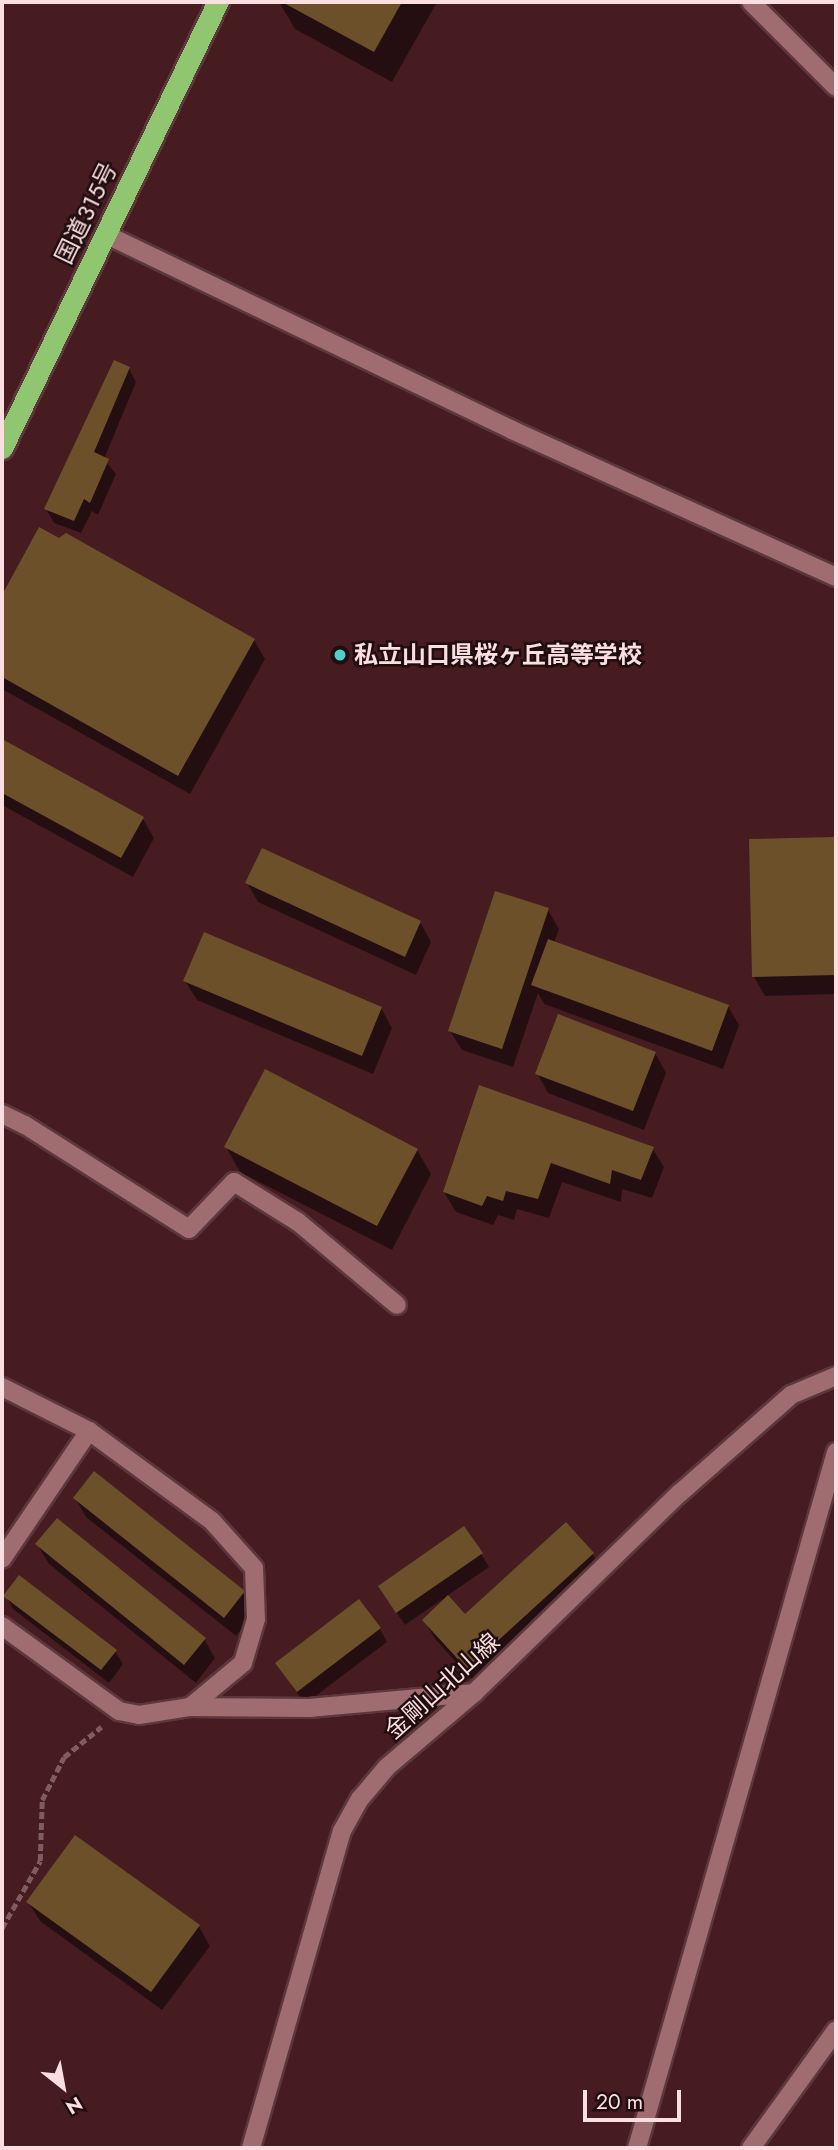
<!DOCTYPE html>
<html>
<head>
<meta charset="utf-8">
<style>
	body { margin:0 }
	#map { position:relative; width:838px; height:2150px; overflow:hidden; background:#461c21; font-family:Jost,"Noto Sans JP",sans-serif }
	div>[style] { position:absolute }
	.shadow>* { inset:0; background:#0007 }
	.building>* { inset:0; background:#6c502a }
	.path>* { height:4.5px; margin-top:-2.25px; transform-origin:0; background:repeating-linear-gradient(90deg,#815c5f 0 7px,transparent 0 10.5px) }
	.roads { filter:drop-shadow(2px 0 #5c383d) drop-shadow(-2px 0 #5c383d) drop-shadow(0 2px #5c383d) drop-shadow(0 -2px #5c383d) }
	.minor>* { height:18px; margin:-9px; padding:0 9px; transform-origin:9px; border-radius:9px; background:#9f6c70 }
	.highway>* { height:21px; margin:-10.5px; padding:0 10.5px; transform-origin:10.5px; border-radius:10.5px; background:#90c66f }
	.dots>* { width:19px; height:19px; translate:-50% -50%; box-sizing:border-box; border:4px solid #200d0f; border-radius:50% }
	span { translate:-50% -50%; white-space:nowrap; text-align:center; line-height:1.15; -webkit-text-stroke:5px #200d0f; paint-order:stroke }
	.street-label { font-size:24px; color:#fbdedf }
	.poi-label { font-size:24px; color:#fbdedf; font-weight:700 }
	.left { translate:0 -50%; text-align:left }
	.frame { position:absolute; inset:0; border:4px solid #fbdedf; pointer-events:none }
	.north { position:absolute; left:28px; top:2052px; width:70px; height:70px; -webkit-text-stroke:5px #200d0f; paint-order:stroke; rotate:149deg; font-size:19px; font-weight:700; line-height:28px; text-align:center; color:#fbdedf }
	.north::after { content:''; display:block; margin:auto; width:24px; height:32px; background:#fbdedf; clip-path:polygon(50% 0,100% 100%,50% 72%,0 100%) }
	.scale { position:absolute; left:583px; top:2090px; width:98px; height:32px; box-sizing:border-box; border:4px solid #fbdedf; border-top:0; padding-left:9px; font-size:21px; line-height:24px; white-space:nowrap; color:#fbdedf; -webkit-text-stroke:5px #200d0f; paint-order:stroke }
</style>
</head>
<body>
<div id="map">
	<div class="shadow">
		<div style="clip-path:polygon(279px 2px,437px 2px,392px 82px,295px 29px)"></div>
		<div style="clip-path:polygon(129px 369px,136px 382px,104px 459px,116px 474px,98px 515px,92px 511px,81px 533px,54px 523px,46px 509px)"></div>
		<div style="clip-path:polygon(40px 530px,254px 640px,265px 659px,190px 794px,2px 689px,2px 598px)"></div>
		<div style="clip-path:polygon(2px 741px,143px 819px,154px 838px,133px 877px,2px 805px)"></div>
		<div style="clip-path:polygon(833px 838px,836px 844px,836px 994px,765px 996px,754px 977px)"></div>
		<div style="clip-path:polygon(247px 883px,420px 922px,431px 942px,416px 975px,258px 902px)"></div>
		<div style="clip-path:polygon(548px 910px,559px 929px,554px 943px,728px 1006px,739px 1025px,723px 1069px,544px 1004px,538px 993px,513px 1067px,462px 1050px,450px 1031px)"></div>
		<div style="clip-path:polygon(185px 981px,381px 1008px,392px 1028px,373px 1074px,197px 1000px)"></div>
		<div style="clip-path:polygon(655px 1053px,666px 1073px,644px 1130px,548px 1093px,537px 1073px)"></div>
		<div style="clip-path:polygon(481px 1087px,652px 1148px,664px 1167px,652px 1198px,622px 1189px,621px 1202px,562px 1182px,549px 1218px,517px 1209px,514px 1220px,498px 1215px,493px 1225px,456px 1212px,444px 1192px)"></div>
		<div style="clip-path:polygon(226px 1147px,417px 1150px,431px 1174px,392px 1250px,240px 1172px)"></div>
		<div style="clip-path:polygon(75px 1498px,243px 1593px,255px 1612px,236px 1636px,86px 1517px)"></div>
		<div style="clip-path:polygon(566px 1525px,593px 1555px,604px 1574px,479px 1687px,435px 1639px,424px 1620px,444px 1598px,405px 1625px,387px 1599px,481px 1554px,489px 1567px,447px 1596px,465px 1616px)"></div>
		<div style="clip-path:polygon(37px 1544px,204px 1639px,215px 1658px,196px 1683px,49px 1564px)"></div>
		<div style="clip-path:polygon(6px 1596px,115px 1651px,123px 1664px,109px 1683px,13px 1609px)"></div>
		<div style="clip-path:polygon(380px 1629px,387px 1642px,305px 1704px,277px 1663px)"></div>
		<div style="clip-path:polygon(28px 1902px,199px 1927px,210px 1946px,162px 2010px,40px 1921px)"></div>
	</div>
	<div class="building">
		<div style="clip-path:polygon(282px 2px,402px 2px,374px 52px)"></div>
		<div style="clip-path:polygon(114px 360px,130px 367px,94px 452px,109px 459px,90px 503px,84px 499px,74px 521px,44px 509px)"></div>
		<div style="clip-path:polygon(39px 527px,59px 538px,66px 533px,255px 639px,178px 776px,2px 677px,2px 595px)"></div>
		<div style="clip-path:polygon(2px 739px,144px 817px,121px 858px,2px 793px)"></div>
		<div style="clip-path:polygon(834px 837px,836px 975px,752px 977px,749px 839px)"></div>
		<div style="clip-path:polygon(262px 848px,421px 921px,405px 957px,245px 883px)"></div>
		<div style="clip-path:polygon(495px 891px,549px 908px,502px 1049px,448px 1031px)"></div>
		<div style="clip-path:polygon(204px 932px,382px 1007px,362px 1056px,183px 981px)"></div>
		<div style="clip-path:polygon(548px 939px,729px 1005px,712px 1051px,531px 985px)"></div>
		<div style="clip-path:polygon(558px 1014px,656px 1052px,633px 1111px,535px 1074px)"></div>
		<div style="clip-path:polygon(265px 1069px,418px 1149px,377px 1226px,224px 1147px)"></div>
		<div style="clip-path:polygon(479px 1085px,654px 1147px,641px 1180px,612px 1170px,610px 1184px,551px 1163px,538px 1199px,506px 1191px,503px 1201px,487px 1196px,482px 1206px,443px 1192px)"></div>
		<div style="clip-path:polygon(94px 1471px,245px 1591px,224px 1618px,73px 1498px)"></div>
		<div style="clip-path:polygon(57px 1518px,206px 1638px,184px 1665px,35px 1544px)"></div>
		<div style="clip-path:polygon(566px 1522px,594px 1553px,467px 1669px,422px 1620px,448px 1595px,465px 1614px)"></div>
		<div style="clip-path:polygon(464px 1526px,483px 1553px,396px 1613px,378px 1586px)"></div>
		<div style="clip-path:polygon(19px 1575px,117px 1650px,101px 1670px,3px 1596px)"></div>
		<div style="clip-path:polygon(359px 1599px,381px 1628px,297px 1692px,275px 1663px)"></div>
		<div style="clip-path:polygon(75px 1835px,200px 1925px,151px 1992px,26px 1902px)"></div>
	</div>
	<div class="path">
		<div style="left:2px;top:1928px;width:77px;rotate:-60.4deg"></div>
		<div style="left:40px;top:1861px;width:61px;rotate:-88.1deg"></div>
		<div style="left:42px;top:1800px;width:48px;rotate:-62.9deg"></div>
		<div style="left:64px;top:1757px;width:48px;rotate:-39deg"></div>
	</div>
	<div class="roads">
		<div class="minor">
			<div style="left:751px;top:2px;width:120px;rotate:45deg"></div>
			<div style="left:105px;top:234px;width:452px;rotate:25.7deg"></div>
			<div style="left:512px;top:430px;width:356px;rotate:24.4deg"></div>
			<div style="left:2px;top:1114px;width:25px;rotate:26deg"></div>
			<div style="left:25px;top:1125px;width:194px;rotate:32.4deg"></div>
			<div style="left:189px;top:1229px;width:65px;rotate:-46.2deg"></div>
			<div style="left:234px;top:1182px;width:75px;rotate:32deg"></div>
			<div style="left:298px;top:1222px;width:129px;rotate:40deg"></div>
			<div style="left:2px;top:1387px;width:97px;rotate:26.8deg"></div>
			<div style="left:89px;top:1431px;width:152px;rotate:36.2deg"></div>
			<div style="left:212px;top:1521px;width:63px;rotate:48.2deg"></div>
			<div style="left:254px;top:1568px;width:51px;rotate:87.8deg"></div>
			<div style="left:256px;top:1619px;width:46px;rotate:106.5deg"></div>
			<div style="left:243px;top:1663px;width:69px;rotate:140.3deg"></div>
			<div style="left:2px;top:1559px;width:155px;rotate:-55.8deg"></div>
			<div style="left:2px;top:1626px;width:145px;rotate:36deg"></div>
			<div style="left:119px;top:1711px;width:20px;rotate:11deg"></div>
			<div style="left:139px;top:1715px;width:52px;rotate:-8.9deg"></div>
			<div style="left:190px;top:1707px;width:119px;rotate:0.5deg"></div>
			<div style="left:309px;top:1708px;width:166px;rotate:-5.2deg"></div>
			<div style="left:251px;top:2148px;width:330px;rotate:-74deg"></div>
			<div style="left:342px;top:1831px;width:37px;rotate:-61deg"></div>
			<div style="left:360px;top:1799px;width:42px;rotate:-49.8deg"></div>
			<div style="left:387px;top:1767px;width:114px;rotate:-40.4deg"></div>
			<div style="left:474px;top:1693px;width:287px;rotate:-44.2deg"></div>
			<div style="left:680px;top:1493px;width:148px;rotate:-41.4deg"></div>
			<div style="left:791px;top:1395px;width:49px;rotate:-22.9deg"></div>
			<div style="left:637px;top:2148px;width:724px;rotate:-74.04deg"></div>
			<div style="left:751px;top:2148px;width:145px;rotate:-54.2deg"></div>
		</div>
		<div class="highway">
			<div style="left:2px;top:448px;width:496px;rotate:-64.2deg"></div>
		</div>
	</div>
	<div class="dots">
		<div style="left:340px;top:655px;background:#52cdcc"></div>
	</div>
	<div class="street-label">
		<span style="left:86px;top:213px;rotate:-64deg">国道315号</span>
		<span style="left:442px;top:1686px;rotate:-42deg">金剛山北山線</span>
	</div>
	<div class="poi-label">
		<span class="left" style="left:354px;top:655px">私立山口県桜ヶ丘高等学校</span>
	</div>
	<div class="frame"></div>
	<div class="north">N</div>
	<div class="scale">20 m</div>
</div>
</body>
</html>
